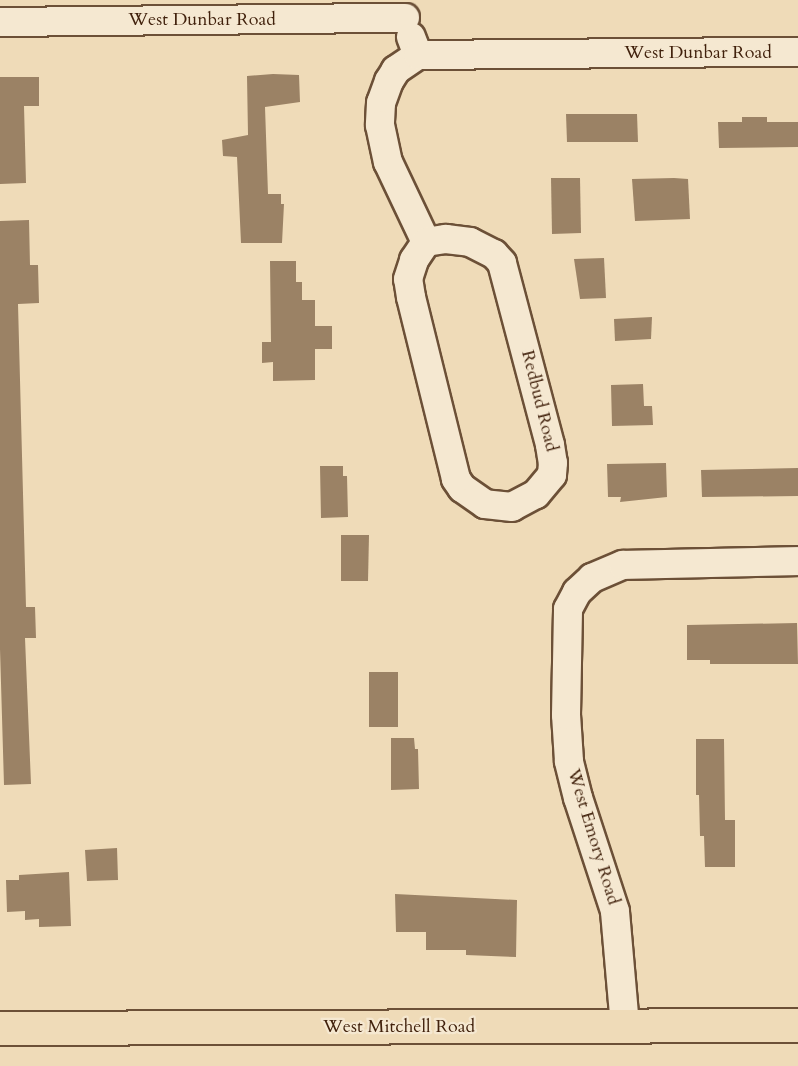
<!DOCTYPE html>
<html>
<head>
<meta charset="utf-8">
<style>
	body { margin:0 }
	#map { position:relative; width:798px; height:1066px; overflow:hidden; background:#efdbb8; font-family:Cardo,serif }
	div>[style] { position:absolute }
	.building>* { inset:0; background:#9b8265 }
	.roads { filter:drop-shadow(2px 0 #6c5037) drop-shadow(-2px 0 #6c5037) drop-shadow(0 2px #6c5037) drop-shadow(0 -2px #6c5037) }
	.minor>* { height:28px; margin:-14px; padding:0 14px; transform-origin:14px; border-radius:14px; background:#f5e8d1 }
	.major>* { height:33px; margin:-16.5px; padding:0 16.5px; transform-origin:16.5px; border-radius:16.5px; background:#efdbb8 }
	span { translate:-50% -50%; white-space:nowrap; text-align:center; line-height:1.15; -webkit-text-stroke:4.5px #f5e8d1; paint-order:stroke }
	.street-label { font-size:18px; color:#41210c }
</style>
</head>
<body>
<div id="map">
	<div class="building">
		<div style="clip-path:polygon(273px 74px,299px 75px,300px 102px,265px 107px,268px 194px,281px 194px,281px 204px,284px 204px,282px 243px,241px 243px,237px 157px,223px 156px,222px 140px,248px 135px,247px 76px)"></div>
		<div style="clip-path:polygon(0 77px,39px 77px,39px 106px,24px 106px,26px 183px,0 184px)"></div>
		<div style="clip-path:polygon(566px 114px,637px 114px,638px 142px,567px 142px)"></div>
		<div style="clip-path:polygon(742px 117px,767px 117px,767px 122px,798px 122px,798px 147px,719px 148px,718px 122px,742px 122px)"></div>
		<div style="clip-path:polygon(551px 178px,580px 178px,581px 233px,552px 234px)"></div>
		<div style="clip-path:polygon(674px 178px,688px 179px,690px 219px,635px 221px,632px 179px)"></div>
		<div style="clip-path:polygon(29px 220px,30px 265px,38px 265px,39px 303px,18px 304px,26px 607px,35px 607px,36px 638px,25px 638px,31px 784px,4px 785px,0 649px,0 221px)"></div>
		<div style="clip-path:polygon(604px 258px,606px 298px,580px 299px,574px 259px)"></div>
		<div style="clip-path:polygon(270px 261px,296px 261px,296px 282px,302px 282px,302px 300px,315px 300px,315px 326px,332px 326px,332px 349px,315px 349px,315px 380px,273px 381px,273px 362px,262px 363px,262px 342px,271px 342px)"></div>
		<div style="clip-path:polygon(652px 317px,651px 339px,615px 341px,614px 319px)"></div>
		<div style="clip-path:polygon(643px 384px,644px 406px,652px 406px,653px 425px,612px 426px,611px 385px)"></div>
		<div style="clip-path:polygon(666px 463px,667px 497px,620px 502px,621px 497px,608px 497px,607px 464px)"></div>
		<div style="clip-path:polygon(320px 466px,343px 466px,343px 476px,347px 476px,348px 517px,321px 518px)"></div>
		<div style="clip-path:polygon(798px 468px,798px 496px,702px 497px,701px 470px)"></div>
		<div style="clip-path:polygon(341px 535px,369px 535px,368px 581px,341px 581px)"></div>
		<div style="clip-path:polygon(797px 623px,798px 664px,710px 664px,710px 660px,687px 660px,687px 625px)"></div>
		<div style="clip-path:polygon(369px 672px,398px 672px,398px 727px,369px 727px)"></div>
		<div style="clip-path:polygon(391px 738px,414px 738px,415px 749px,418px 749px,419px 789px,391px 790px)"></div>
		<div style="clip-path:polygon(696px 739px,724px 739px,725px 820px,735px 820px,735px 867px,705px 867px,704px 836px,700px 836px,699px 795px,696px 795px)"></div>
		<div style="clip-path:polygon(117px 848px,118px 880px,87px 881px,85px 850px)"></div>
		<div style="clip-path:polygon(69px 872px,71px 926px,39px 927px,39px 919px,25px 920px,25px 911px,7px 912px,6px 880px,19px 880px,19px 875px)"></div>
		<div style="clip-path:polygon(395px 894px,517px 900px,516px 957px,466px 955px,466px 950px,426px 950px,426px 932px,396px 932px)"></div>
	</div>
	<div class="roads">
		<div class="minor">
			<div style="left:0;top:22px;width:405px;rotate:-0.6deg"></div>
			<div style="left:411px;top:37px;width:19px;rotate:69deg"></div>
			<div style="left:418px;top:55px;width:27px;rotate:146deg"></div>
			<div style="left:396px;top:70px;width:13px;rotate:122deg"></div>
			<div style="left:389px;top:81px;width:23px;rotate:110deg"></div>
			<div style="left:381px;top:103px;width:22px;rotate:93deg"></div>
			<div style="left:380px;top:125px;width:38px;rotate:78deg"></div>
			<div style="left:388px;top:162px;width:89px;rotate:64.6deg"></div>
			<div style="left:418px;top:55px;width:380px;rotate:-0.5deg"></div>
			<div style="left:446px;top:239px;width:24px;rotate:7deg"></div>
			<div style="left:470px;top:242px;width:27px;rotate:27deg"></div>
			<div style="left:494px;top:254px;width:12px;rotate:48deg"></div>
			<div style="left:502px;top:263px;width:188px;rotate:75.2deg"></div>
			<div style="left:550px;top:445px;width:18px;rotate:81deg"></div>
			<div style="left:553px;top:463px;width:12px;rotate:95deg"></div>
			<div style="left:552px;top:475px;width:25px;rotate:130deg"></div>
			<div style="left:536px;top:494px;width:27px;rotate:152deg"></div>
			<div style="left:512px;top:507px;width:27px;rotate:-174deg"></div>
			<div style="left:485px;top:504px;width:28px;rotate:-145deg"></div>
			<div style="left:462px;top:488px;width:11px;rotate:-124deg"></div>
			<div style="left:456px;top:479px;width:187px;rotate:-103.9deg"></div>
			<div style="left:411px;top:297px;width:18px;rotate:-99deg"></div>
			<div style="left:408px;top:279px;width:20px;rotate:-72deg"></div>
			<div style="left:414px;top:260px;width:22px;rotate:-56deg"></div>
			<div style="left:426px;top:242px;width:20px;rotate:-9deg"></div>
			<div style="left:625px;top:1026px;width:115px;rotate:-95deg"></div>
			<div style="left:615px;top:911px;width:119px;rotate:-108.1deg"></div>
			<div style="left:578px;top:798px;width:38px;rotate:-104deg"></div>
			<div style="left:569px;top:761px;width:46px;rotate:-93.7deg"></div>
			<div style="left:566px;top:715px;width:106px;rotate:-88.9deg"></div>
			<div style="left:568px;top:609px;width:19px;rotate:-62deg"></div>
			<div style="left:577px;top:592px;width:21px;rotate:-43deg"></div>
			<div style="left:592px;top:578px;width:34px;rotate:-23deg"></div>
			<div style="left:623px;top:565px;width:175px;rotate:-1.3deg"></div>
		</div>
		<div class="major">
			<div style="left:0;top:1028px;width:798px;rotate:-0.22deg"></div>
		</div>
	</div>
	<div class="street-label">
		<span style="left:202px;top:20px">West Dunbar Road</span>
		<span style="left:698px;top:53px">West Dunbar Road</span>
		<span style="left:539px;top:401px;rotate:76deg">Redbud Road</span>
		<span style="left:593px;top:837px;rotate:73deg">West Emory Road</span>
		<span style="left:399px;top:1027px">West Mitchell Road</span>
	</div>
</div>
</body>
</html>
